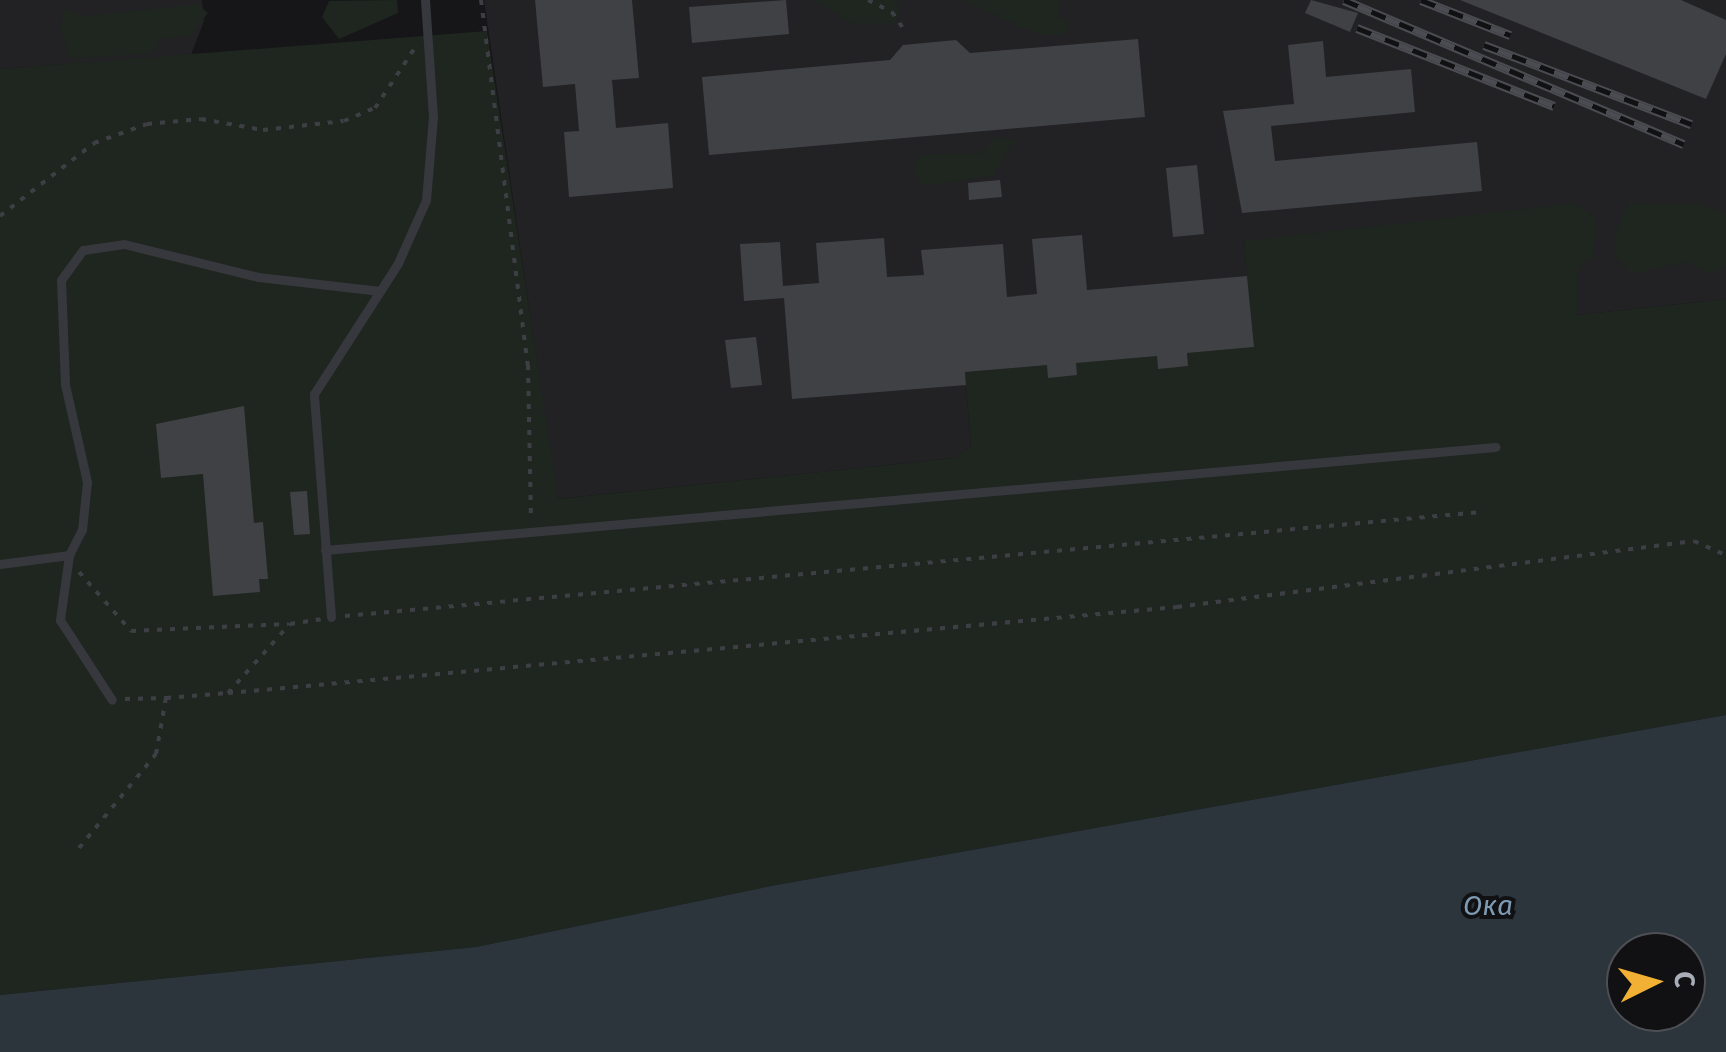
<!DOCTYPE html>
<html>
<head>
<meta charset="utf-8">
<style>
	body { margin:0 }
	#map { position:relative; width:1726px; height:1052px; overflow:hidden; background:#161618; font-family:"Fira Sans",sans-serif }
	div>[style] { position:absolute }
	.built>* { inset:0; background:#222225 }
	.green>* { inset:0; background:#1e261f }
	.water>* { inset:0; background:#2c353c }
	.building>* { inset:0; background:#404145 }
	.path>* { height:4px; margin-top:-2px; transform-origin:0; background:repeating-linear-gradient(90deg,#3d3f44 0 5px,transparent 0 13px) }
	.lane>* { height:9px; margin:-4.5px; padding:0 4.5px; transform-origin:4.5px; border-radius:4.5px; background:#37383d }
	.rail>* { height:9px; margin-top:-4.5px; transform-origin:0; background:repeating-linear-gradient(90deg,#111113 0 15px,#4a4c52 0 30px); box-sizing:border-box; border-block:2px solid #4a4c52 }
	span { translate:-50% -50%; white-space:nowrap; text-align:center; line-height:1.15; -webkit-text-stroke:8px #111113; paint-order:stroke }
	.water-label { font-size:28px; color:#7f9bb3; font-style:italic }
	.north { position:absolute; left:1606px; top:932px; width:100px; height:100px; box-sizing:border-box; background:#111113; border:2px solid #4d4f55; border-radius:50%; rotate:85deg; font-size:28px; font-weight:700; line-height:40px; text-align:center; color:#a8adb8 }
	.north::after { content:''; display:block; margin:auto; width:35px; height:45px; background:#f2b134; clip-path:polygon(50% 0,100% 100%,50% 72%,0 100%) }
</style>
</head>
<body>
<div id="map">
	<div class="built">
		<div style="clip-path:polygon(0 0,202px 0,204px 21px,191px 55px,0 69px)"></div>
		<div style="clip-path:polygon(484px 0,1726px 0,1726px 299px,1577px 315px,1564px 210px,1244px 242px,1254px 347px,1188px 353px,1188px 366px,1048px 378px,1047px 366px,965px 373px,971px 447px,955px 458px,557px 499px)"></div>
	</div>
	<div class="green">
		<div style="clip-path:polygon(397px 0,398px 13px,339px 39px,322px 17px,329px 1px)"></div>
		<div style="clip-path:polygon(814px 0,892px 0,900px 4px,896px 23px,853px 24px)"></div>
		<div style="clip-path:polygon(940px 0,1059px 0,1058px 16px,1069px 24px,1065px 34px,1039px 35px,965px 1px)"></div>
		<div style="clip-path:polygon(197px 4px,208px 13px,190px 35px,161px 39px,150px 54px,70px 58px,60px 28px,65px 9px,86px 16px)"></div>
		<div style="clip-path:polygon(487px 31px,558px 499px,955px 458px,971px 447px,965px 372px,1157px 356px,1158px 368px,1188px 366px,1187px 353px,1253px 347px,1244px 241px,1577px 203px,1596px 220px,1593px 257px,1577px 269px,1577px 315px,1726px 299px,1726px 715px,771px 886px,476px 947px,0 995px,0 69px)"></div>
		<div style="clip-path:polygon(995px 138px,1016px 139px,993px 175px,925px 186px,913px 172px,919px 155px,982px 153px)"></div>
		<div style="clip-path:polygon(1629px 203px,1701px 204px,1726px 214px,1726px 265px,1714px 275px,1686px 262px,1632px 274px,1616px 257px,1616px 230px)"></div>
	</div>
	<div class="water">
		<div style="clip-path:polygon(evenodd,1726px 715px,1726px 1052px,0 1052px,0 995px,476px 947px,771px 886px,1726px 715px,1626px 952px,1686px 952px,1686px 1012px,1626px 1012px,1626px 952px)"></div>
	</div>
	<div class="building">
		<div style="clip-path:polygon(535px 0,632px 0,639px 78px,612px 80px,616px 128px,668px 123px,673px 188px,569px 197px,564px 132px,579px 131px,575px 84px,543px 87px)"></div>
		<div style="clip-path:polygon(786px 0,789px 34px,692px 43px,689px 7px)"></div>
		<div style="clip-path:polygon(1311px 0,1358px 13px,1350px 32px,1305px 13px)"></div>
		<div style="clip-path:polygon(1460px 0,1681px 0,1726px 20px,1726px 54px,1706px 99px)"></div>
		<div style="clip-path:polygon(1138px 39px,1145px 117px,709px 155px,702px 77px,890px 60px,903px 45px,956px 40px,970px 53px)"></div>
		<div style="clip-path:polygon(1323px 41px,1326px 77px,1411px 69px,1415px 112px,1271px 126px,1275px 161px,1477px 142px,1482px 191px,1242px 213px,1223px 111px,1294px 104px,1288px 45px)"></div>
		<div style="clip-path:polygon(1197px 165px,1204px 234px,1173px 237px,1166px 168px)"></div>
		<div style="clip-path:polygon(1000px 180px,1002px 197px,969px 200px,968px 183px)"></div>
		<div style="clip-path:polygon(1082px 235px,1087px 290px,1247px 276px,1254px 347px,1187px 353px,1188px 366px,1158px 369px,1157px 356px,1076px 363px,1077px 375px,1048px 378px,1047px 365px,965px 372px,966px 385px,792px 399px,784px 298px,744px 301px,740px 244px,780px 242px,783px 286px,819px 283px,816px 243px,884px 238px,887px 277px,924px 275px,921px 250px,1003px 244px,1007px 297px,1037px 294px,1032px 239px)"></div>
		<div style="clip-path:polygon(756px 337px,762px 385px,731px 388px,725px 340px)"></div>
		<div style="clip-path:polygon(244px 406px,254px 523px,263px 522px,268px 579px,259px 579px,260px 592px,213px 596px,203px 474px,161px 478px,156px 424px)"></div>
		<div style="clip-path:polygon(307px 491px,310px 534px,294px 535px,290px 492px)"></div>
	</div>
	<div class="path">
		<div style="left:481px;top:0;width:368px;rotate:82.7deg"></div>
		<div style="left:528px;top:365px;width:153px;rotate:88.9deg"></div>
		<div style="left:868px;top:0;width:27px;rotate:27deg"></div>
		<div style="left:892px;top:12px;width:25px;rotate:56deg"></div>
		<div style="left:0;top:216px;width:119px;rotate:-37.8deg"></div>
		<div style="left:94px;top:143px;width:56px;rotate:-19.7deg"></div>
		<div style="left:147px;top:124px;width:54px;rotate:-5.3deg"></div>
		<div style="left:201px;top:119px;width:63px;rotate:10.1deg"></div>
		<div style="left:263px;top:130px;width:81px;rotate:-6.3deg"></div>
		<div style="left:344px;top:121px;width:34px;rotate:-23deg"></div>
		<div style="left:375px;top:108px;width:71px;rotate:-56.5deg"></div>
		<div style="left:79px;top:572px;width:79px;rotate:48.6deg"></div>
		<div style="left:131px;top:631px;width:157px;rotate:-2.6deg"></div>
		<div style="left:345px;top:616px;width:1141px;rotate:-5.23deg"></div>
		<div style="left:228px;top:693px;width:953px;rotate:-5.18deg"></div>
		<div style="left:1177px;top:607px;width:521px;rotate:-7.28deg"></div>
		<div style="left:1694px;top:541px;width:35px;rotate:24deg"></div>
		<div style="left:125px;top:699px;width:41px;rotate:-1.4deg"></div>
		<div style="left:79px;top:848px;width:122px;rotate:-50.7deg"></div>
		<div style="left:156px;top:754px;width:57px;rotate:-79.9deg"></div>
		<div style="left:166px;top:698px;width:62px;rotate:-4.6deg"></div>
		<div style="left:228px;top:693px;width:93px;rotate:-48.1deg"></div>
		<div style="left:290px;top:624px;width:31px;rotate:-9deg"></div>
	</div>
	<div class="lane">
		<div style="left:325px;top:550px;width:1175px;rotate:-5.03deg"></div>
		<div style="left:69px;top:555px;width:66px;rotate:97.9deg"></div>
		<div style="left:60px;top:620px;width:95px;rotate:57deg"></div>
		<div style="left:0;top:564px;width:70px;rotate:-7.4deg"></div>
		<div style="left:69px;top:555px;width:28px;rotate:-63deg"></div>
		<div style="left:82px;top:530px;width:48px;rotate:-84.1deg"></div>
		<div style="left:87px;top:482px;width:100px;rotate:-102.7deg"></div>
		<div style="left:65px;top:384px;width:104px;rotate:-92.2deg"></div>
		<div style="left:61px;top:280px;width:37px;rotate:-54deg"></div>
		<div style="left:83px;top:250px;width:41px;rotate:-8.3deg"></div>
		<div style="left:124px;top:244px;width:138px;rotate:13.8deg"></div>
		<div style="left:258px;top:277px;width:123px;rotate:6.5deg"></div>
		<div style="left:331px;top:617px;width:224px;rotate:-94.4deg"></div>
		<div style="left:314px;top:394px;width:156px;rotate:-57.3deg"></div>
		<div style="left:398px;top:263px;width:69px;rotate:-66deg"></div>
		<div style="left:426px;top:200px;width:83px;rotate:-85.2deg"></div>
		<div style="left:433px;top:117px;width:117px;rotate:-93.9deg"></div>
	</div>
	<div class="rail">
		<div style="left:1344px;top:0;width:369px;rotate:23deg"></div>
		<div style="left:1421px;top:0;width:96px;rotate:21.5deg"></div>
		<div style="left:1357px;top:28px;width:212px;rotate:21.6deg"></div>
		<div style="left:1484px;top:45px;width:222px;rotate:20.9deg"></div>
	</div>
	<div class="water-label">
		<span style="left:1488px;top:906px">Ока</span>
	</div>
	<div class="north">С</div>
</div>
</body>
</html>
